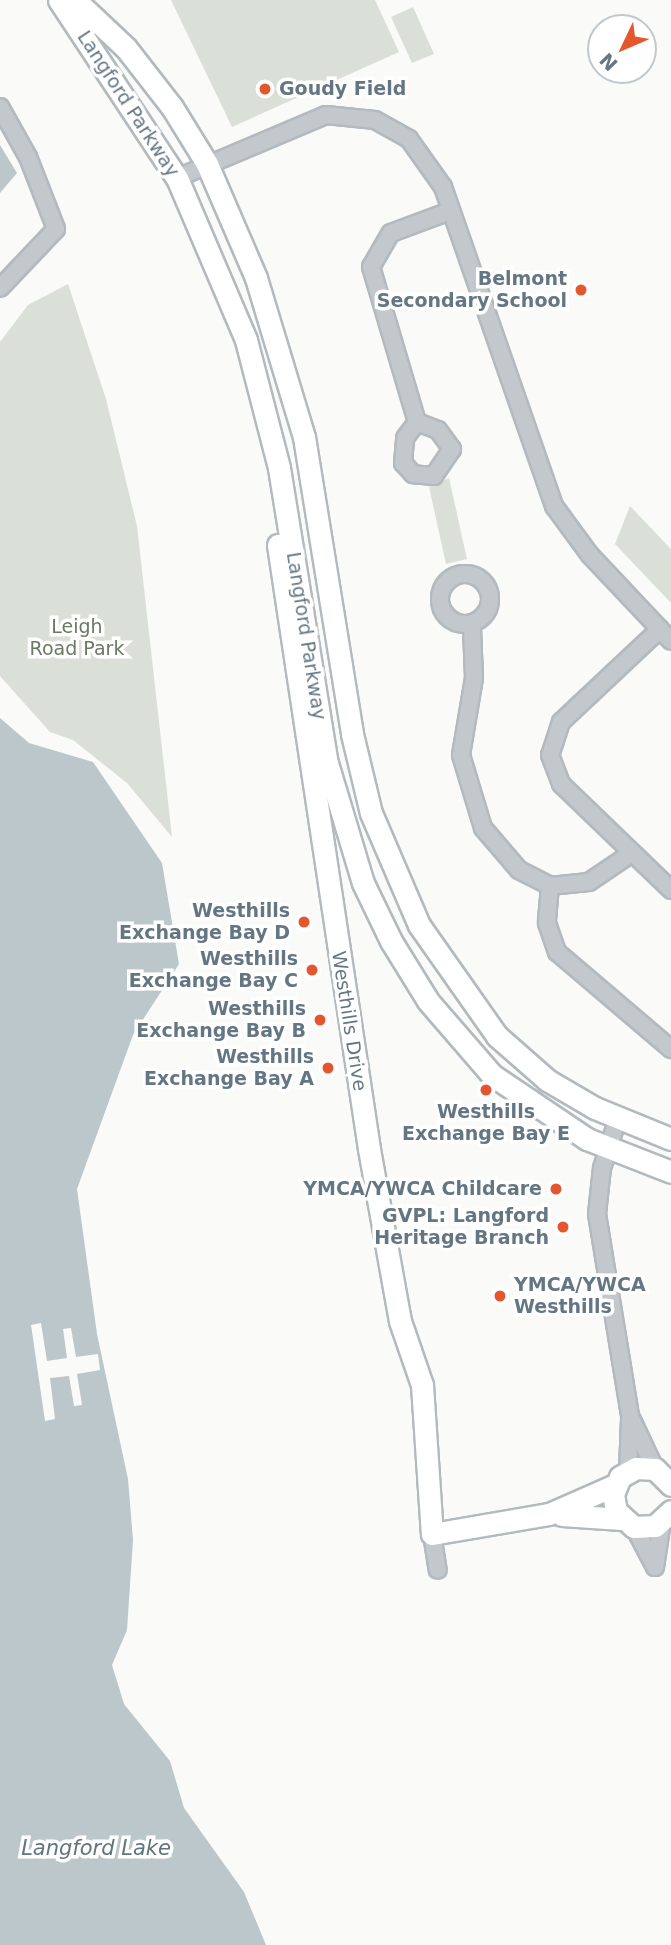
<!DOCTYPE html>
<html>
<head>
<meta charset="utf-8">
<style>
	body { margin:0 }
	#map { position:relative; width:671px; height:1945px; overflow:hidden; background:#fafaf8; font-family:"DejaVu Sans",sans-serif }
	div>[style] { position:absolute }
	.green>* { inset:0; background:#dadfd7 }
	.water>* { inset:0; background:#bbc7cb }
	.pier>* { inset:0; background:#fafaf8 }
	.roads { filter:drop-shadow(2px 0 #b3babf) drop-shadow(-2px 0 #b3babf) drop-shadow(0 2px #b3babf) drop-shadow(0 -2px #b3babf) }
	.street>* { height:16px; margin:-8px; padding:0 8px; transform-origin:8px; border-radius:8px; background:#c3c8cc }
	.street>.ring { margin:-8px; padding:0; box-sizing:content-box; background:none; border:16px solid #c3c8cc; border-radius:50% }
	.secondary>* { height:21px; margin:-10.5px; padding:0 10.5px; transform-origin:10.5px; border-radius:10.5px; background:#fff }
	.dots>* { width:19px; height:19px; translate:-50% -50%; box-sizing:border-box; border:4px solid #fff; border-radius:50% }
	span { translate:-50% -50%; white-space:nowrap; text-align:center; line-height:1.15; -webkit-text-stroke:7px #fff; paint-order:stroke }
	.poi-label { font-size:19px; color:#657683; font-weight:700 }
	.left { translate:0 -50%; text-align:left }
	.right { translate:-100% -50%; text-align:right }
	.street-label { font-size:19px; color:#657683 }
	.park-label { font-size:19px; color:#687a64 }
	.water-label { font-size:21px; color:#60757c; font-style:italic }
	.north { position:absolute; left:587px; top:14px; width:70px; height:70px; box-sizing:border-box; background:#fff; border:2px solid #c1c8cd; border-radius:50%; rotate:226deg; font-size:19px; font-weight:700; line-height:28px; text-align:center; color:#657683 }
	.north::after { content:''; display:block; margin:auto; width:24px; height:32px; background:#e4572e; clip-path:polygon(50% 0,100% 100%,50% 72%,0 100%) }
</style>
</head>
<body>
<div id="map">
	<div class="green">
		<div style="clip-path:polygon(171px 0,375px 0,399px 52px,232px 127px)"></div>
		<div style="clip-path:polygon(413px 7px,434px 54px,412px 63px,391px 17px)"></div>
		<div style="clip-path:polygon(68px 284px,106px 399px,137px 526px,172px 837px,127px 783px,73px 740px,50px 732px,0 676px,0 342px,28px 305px)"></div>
		<div style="clip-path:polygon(449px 478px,467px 559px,446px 564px,429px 487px)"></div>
		<div style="clip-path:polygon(630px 506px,671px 549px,671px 603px,615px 544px)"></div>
	</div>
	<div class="water">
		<div style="clip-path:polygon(0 145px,17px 173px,0 193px)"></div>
		<div style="clip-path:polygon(0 718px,29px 743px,93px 762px,162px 863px,179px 964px,133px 1035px,77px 1189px,97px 1334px,128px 1479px,133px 1540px,127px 1630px,112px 1665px,124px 1704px,170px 1761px,184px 1808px,244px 1892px,266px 1945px,0 1945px)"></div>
	</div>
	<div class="pier">
		<div style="clip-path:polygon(41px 1323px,47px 1361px,67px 1358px,63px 1329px,71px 1328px,76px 1357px,98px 1354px,100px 1370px,77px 1374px,82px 1405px,74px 1406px,69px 1376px,50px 1378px,55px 1419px,45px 1421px,31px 1325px)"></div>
	</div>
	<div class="roads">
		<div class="street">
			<div style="left:0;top:107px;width:57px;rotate:60.8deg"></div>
			<div style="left:28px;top:157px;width:77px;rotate:68.7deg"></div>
			<div style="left:56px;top:229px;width:81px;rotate:133.5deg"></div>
			<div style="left:177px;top:178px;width:162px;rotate:-22.9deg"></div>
			<div style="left:326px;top:115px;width:49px;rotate:5.8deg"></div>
			<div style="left:375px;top:120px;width:39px;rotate:29deg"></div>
			<div style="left:409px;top:139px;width:59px;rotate:54.7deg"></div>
			<div style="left:443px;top:187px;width:338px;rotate:70.8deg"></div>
			<div style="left:554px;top:506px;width:61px;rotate:53.7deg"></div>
			<div style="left:590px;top:555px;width:118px;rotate:46.7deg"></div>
			<div style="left:417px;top:422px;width:162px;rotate:-106.5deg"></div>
			<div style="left:371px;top:267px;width:39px;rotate:-60deg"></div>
			<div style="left:391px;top:233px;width:63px;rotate:-20.4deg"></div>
			<div style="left:417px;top:422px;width:22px;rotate:21deg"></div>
			<div style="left:438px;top:430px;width:24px;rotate:54deg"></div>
			<div style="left:452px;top:449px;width:32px;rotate:124deg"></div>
			<div style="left:434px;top:476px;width:21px;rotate:-175deg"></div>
			<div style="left:413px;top:474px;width:15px;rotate:-132deg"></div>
			<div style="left:403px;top:463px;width:25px;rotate:-85deg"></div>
			<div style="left:405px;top:438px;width:20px;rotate:-53deg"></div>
			<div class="ring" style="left:440px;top:574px;width:34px;height:34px"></div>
			<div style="left:472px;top:628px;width:50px;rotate:87.7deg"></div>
			<div style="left:474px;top:678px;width:78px;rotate:99.6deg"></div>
			<div style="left:461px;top:755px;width:76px;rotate:73.2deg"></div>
			<div style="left:483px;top:828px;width:55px;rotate:49.4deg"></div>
			<div style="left:519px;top:870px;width:35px;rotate:27deg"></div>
			<div style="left:550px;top:886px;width:39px;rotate:-6deg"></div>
			<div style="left:589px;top:882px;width:48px;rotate:-34deg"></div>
			<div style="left:660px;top:629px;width:136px;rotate:136.8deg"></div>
			<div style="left:561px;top:722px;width:35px;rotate:108deg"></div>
			<div style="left:550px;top:755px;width:31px;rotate:69deg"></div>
			<div style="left:561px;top:784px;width:153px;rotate:43.9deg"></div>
			<div style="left:550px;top:886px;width:37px;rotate:95deg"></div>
			<div style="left:547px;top:923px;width:31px;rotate:71deg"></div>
			<div style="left:557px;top:952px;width:150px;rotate:40.4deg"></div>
			<div style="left:618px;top:1118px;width:52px;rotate:107.7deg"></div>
			<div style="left:602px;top:1168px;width:46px;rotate:96.2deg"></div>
			<div style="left:597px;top:1214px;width:205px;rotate:80.7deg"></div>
			<div style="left:630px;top:1416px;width:59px;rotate:64.7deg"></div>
			<div style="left:628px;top:1471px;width:53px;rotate:-87.8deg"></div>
			<div style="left:634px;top:1527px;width:45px;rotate:62.3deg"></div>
			<div style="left:432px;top:1534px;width:36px;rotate:81deg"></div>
			<div style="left:655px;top:1567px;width:46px;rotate:-81.2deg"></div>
		</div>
		<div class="secondary">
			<div style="left:59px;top:0;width:214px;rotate:56.5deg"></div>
			<div style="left:177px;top:178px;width:176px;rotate:66.9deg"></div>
			<div style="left:246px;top:340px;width:132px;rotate:75.5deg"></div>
			<div style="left:279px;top:468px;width:299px;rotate:80.8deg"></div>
			<div style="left:327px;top:763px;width:125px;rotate:73.3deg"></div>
			<div style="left:363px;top:883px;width:64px;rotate:64.2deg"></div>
			<div style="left:391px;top:941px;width:70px;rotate:58.3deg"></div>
			<div style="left:428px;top:1001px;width:98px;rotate:49.1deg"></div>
			<div style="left:492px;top:1075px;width:115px;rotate:34deg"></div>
			<div style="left:587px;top:1139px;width:90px;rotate:21.4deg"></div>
			<div style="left:75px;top:0;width:70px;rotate:43.3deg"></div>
			<div style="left:126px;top:48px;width:75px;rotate:52.1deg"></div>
			<div style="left:172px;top:107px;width:67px;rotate:58.4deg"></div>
			<div style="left:207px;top:164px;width:124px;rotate:66.7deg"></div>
			<div style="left:256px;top:278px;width:166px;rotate:73.2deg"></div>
			<div style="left:304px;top:437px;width:301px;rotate:80.8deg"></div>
			<div style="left:352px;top:734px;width:81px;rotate:76.5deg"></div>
			<div style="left:371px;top:813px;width:122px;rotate:66.8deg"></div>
			<div style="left:419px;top:925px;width:136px;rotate:54.9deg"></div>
			<div style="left:497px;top:1036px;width:67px;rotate:41.3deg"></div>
			<div style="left:547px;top:1080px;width:56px;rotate:30.3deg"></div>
			<div style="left:595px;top:1108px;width:82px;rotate:22.2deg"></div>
			<div style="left:278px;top:545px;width:611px;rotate:81.43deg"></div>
			<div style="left:369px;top:1149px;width:175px;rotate:79.8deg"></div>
			<div style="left:400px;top:1321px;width:68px;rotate:71deg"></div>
			<div style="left:422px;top:1385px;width:149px;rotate:86.2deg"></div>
			<div style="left:432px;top:1534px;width:119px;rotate:-9.7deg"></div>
			<div style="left:549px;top:1514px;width:72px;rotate:-23.7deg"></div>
			<div style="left:671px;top:1485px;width:23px;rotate:-135deg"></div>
			<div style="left:655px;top:1469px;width:19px;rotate:-177deg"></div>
			<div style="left:636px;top:1468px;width:18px;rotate:151deg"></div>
			<div style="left:620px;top:1477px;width:18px;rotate:112deg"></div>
			<div style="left:613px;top:1494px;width:17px;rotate:80deg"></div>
			<div style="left:616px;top:1511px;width:24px;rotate:42deg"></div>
			<div style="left:634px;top:1527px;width:21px;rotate:-3deg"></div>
			<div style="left:655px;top:1526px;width:22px;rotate:-43deg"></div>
			<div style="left:562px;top:1515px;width:59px;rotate:3.9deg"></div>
		</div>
	</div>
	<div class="dots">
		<div style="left:265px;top:89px;background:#e4572e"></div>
		<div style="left:581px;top:290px;background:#e4572e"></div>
		<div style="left:304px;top:922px;background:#e4572e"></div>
		<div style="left:312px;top:970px;background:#e4572e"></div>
		<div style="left:320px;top:1020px;background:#e4572e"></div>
		<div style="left:328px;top:1068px;background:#e4572e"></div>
		<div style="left:486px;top:1090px;background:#e4572e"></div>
		<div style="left:556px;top:1189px;background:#e4572e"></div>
		<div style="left:563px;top:1227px;background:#e4572e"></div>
		<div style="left:500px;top:1296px;background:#e4572e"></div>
	</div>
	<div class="poi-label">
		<span class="left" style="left:279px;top:89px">Goudy Field</span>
		<span class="right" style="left:567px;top:290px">Belmont<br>Secondary School</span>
		<span class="right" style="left:290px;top:922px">Westhills<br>Exchange Bay D</span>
		<span class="right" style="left:298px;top:970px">Westhills<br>Exchange Bay C</span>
		<span class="right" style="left:306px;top:1020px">Westhills<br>Exchange Bay B</span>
		<span class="right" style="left:314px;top:1068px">Westhills<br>Exchange Bay A</span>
		<span style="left:486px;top:1123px">Westhills<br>Exchange Bay E</span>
		<span class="right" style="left:542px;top:1189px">YMCA/YWCA Childcare</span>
		<span class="right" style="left:549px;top:1227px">GVPL: Langford<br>Heritage Branch</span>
		<span class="left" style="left:514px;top:1296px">YMCA/YWCA<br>Westhills</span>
	</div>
	<div class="street-label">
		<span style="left:128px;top:104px;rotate:57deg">Langford Parkway</span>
		<span style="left:306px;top:636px;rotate:81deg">Langford Parkway</span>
		<span style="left:349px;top:1021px;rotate:81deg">Westhills Drive</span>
	</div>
	<div class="park-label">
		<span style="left:77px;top:638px">Leigh<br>Road Park</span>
	</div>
	<div class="water-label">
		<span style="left:96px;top:1848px">Langford Lake</span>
	</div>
	<div class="north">N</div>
</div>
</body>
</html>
